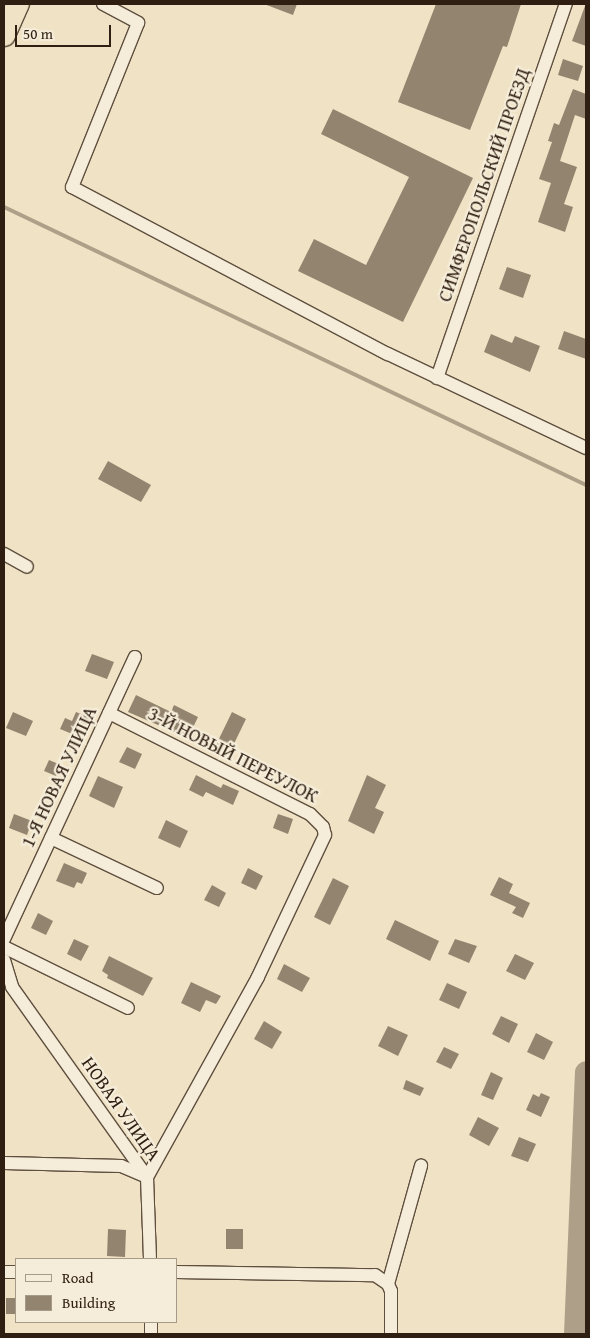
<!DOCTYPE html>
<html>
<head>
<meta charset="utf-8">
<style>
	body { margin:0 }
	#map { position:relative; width:590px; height:1338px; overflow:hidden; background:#f0e3c5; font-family:"Gentium Book Plus",serif }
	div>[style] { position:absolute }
	.stream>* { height:4px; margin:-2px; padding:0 2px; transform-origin:2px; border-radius:2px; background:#aea088 }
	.river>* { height:22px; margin:-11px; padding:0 11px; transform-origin:11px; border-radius:11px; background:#aea088 }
	.building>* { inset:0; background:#93846f }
	.roads { filter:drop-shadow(1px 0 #5f4f3f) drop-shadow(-1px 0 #5f4f3f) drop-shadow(0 1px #5f4f3f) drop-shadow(0 -1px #5f4f3f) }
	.street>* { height:12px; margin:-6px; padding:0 6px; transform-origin:6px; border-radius:6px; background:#f5edd9 }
	.highway>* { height:22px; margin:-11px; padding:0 11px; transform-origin:11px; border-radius:11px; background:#f0e3c5 }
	span { translate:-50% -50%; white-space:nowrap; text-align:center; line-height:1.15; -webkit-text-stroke:4.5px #f5edd9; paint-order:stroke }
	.street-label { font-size:19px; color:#2f1e12 }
	.frame { position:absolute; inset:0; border:5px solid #2f1e12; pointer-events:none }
	.legend { position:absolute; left:15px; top:1258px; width:162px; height:65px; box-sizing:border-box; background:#f5edd9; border:1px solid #a69a89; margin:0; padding:6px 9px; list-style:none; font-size:15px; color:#2f1e12 }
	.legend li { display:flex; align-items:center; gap:10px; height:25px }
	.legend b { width:25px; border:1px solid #a69a89 }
	.scale { position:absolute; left:15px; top:25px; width:96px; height:22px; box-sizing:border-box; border:2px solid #2f1e12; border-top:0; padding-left:6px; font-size:15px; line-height:18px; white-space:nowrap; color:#2f1e12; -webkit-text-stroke:4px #f5edd9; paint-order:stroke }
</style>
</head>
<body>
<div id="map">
	<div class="stream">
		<div style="left:4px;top:207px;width:645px;rotate:25.53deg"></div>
	</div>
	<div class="river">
		<div style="left:575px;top:1334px;width:262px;rotate:-87.6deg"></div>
	</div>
	<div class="building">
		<div style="clip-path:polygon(264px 4px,297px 4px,293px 15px)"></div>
		<div style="clip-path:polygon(436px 4px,521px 4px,507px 47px,503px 46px,470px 130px,398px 102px)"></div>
		<div style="clip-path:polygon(585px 6px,586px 7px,586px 46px,572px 41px)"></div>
		<div style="clip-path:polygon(563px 59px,583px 66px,578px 81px,558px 75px)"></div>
		<div style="clip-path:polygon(573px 89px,586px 94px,586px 119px,575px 115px,560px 161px,577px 167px,564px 204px,573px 207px,565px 232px,538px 222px,551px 183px,539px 179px,552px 142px,548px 141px,554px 123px,559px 125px)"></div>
		<div style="clip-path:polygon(333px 109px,473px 178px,403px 322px,298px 271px,314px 239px,366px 265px,409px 177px,321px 134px)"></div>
		<div style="clip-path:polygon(507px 267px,531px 275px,523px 298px,499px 289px)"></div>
		<div style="clip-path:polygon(564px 331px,586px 339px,586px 359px,558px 349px)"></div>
		<div style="clip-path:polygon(491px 334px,512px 343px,515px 336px,540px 346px,530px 372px,484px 352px)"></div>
		<div style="clip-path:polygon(108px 461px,151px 485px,141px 502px,98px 479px)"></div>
		<div style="clip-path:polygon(92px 654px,114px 662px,107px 679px,85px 671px)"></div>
		<div style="clip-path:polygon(136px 695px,171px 712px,174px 705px,198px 717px,188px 738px,128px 712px)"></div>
		<div style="clip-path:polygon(13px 712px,33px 721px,26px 736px,6px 728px)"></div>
		<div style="clip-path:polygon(76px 712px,91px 718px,82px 738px,60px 729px,65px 718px,72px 721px)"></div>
		<div style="clip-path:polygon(232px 712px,246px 719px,229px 754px,215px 747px)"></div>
		<div style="clip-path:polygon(127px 747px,142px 754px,135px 769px,119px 762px)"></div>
		<div style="clip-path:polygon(49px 760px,61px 765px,56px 776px,44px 771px)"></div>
		<div style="clip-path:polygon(196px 775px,221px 788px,223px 784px,239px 791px,233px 805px,206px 792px,203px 797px,189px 790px)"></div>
		<div style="clip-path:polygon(367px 775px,386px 785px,375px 808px,384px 812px,374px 834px,348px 821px)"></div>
		<div style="clip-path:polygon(98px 776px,123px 787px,114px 808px,89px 796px)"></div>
		<div style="clip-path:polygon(14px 814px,32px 821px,27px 835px,9px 828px)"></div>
		<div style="clip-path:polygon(278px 814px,293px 819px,288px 834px,273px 828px)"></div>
		<div style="clip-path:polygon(166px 820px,188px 831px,180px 848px,158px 838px)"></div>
		<div style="clip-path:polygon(64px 863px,87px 873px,82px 884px,77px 882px,74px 888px,56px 881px)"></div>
		<div style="clip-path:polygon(248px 868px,263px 876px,256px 890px,241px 883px)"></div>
		<div style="clip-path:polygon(499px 877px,513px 884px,509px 893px,530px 903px,523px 918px,512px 913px,516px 907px,490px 895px)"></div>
		<div style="clip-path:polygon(333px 878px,349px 886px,330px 925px,314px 917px)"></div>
		<div style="clip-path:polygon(212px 885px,226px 893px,219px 907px,204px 900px)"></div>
		<div style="clip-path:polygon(38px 913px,53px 921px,46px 935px,31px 928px)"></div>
		<div style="clip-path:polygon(395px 920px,439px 941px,430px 961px,386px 939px)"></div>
		<div style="clip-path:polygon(74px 939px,89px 946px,81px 961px,67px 954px)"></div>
		<div style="clip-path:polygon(455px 939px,477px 946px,469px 963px,448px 954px)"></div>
		<div style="clip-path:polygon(515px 954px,534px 963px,525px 980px,506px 971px)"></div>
		<div style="clip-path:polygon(109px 956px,153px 978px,143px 996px,107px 978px,108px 975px,102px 971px)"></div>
		<div style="clip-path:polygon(284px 964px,310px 978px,302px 992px,277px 979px)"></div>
		<div style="clip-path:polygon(191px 982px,221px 996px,216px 1004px,206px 1000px,200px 1012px,181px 1003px)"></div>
		<div style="clip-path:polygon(447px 983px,467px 992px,459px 1009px,439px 1000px)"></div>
		<div style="clip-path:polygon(501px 1016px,518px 1024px,509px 1043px,492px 1034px)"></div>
		<div style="clip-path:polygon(264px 1021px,282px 1032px,272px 1049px,254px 1039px)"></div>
		<div style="clip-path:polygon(388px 1026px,408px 1035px,398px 1056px,378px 1046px)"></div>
		<div style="clip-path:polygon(536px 1033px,553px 1042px,544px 1060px,527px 1052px)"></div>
		<div style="clip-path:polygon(444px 1047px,459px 1054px,451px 1069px,436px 1062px)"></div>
		<div style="clip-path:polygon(491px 1072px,503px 1078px,493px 1100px,481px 1095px)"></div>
		<div style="clip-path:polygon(406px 1080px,424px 1088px,420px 1096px,403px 1089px)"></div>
		<div style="clip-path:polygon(541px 1093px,550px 1097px,541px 1117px,526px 1110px,533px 1094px,539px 1097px)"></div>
		<div style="clip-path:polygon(478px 1117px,499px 1128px,489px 1146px,469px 1135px)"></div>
		<div style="clip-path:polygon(519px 1137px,536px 1144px,528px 1162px,511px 1156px)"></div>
		<div style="clip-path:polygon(108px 1229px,126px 1230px,125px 1257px,107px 1256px)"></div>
		<div style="clip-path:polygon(226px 1229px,243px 1229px,243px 1249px,226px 1249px)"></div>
		<div style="clip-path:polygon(6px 1298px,16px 1298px,16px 1314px,6px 1314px)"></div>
	</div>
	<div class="roads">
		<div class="street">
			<div style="left:103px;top:4px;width:40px;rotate:28deg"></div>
			<div style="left:138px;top:23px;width:177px;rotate:111.9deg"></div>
			<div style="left:72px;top:187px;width:357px;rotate:27.9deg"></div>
			<div style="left:388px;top:354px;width:219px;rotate:25.4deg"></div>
			<div style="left:437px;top:378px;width:396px;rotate:-71deg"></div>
			<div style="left:4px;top:554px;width:26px;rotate:29deg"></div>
			<div style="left:109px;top:713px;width:225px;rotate:26.7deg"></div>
			<div style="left:310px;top:814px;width:18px;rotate:45deg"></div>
			<div style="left:323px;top:827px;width:8px;rotate:76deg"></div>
			<div style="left:325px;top:835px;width:157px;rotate:115.3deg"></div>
			<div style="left:258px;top:977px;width:229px;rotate:119deg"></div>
			<div style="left:147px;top:1177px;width:82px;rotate:87.9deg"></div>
			<div style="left:51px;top:838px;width:117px;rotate:25.3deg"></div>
			<div style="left:4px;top:939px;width:311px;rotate:-65.1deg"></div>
			<div style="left:4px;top:947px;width:138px;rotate:26.2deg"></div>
			<div style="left:4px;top:960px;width:28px;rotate:73deg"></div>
			<div style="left:12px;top:987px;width:233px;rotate:54.6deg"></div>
			<div style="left:147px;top:1177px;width:28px;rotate:-157deg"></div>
			<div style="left:121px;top:1166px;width:117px;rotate:-178.5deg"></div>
			<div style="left:4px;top:1272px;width:12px"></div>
			<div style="left:176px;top:1272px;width:199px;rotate:0.9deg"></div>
			<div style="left:375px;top:1275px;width:16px;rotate:35deg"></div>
			<div style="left:388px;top:1284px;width:8px;rotate:67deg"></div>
			<div style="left:391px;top:1291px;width:43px;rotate:90deg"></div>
			<div style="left:388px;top:1284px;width:123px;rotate:-74.4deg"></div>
			<div style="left:151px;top:1334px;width:12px;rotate:-90deg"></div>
		</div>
		<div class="highway">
			<div style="left:4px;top:35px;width:34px;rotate:-66deg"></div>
		</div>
	</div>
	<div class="street-label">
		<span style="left:484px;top:185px;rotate:-71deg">СИМФЕРОПОЛЬСКИЙ ПРОЕЗД</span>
		<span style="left:233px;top:755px;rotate:27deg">3-Й НОВЫЙ ПЕРЕУЛОК</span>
		<span style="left:59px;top:777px;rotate:-65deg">1-Я НОВАЯ УЛИЦА</span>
		<span style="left:121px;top:1109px;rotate:55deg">НОВАЯ УЛИЦА</span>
	</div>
	<div class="frame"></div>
	<ul class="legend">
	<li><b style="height:6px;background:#f5edd9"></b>Road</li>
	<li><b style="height:14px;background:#93846f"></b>Building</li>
	</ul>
	<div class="scale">50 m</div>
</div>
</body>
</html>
